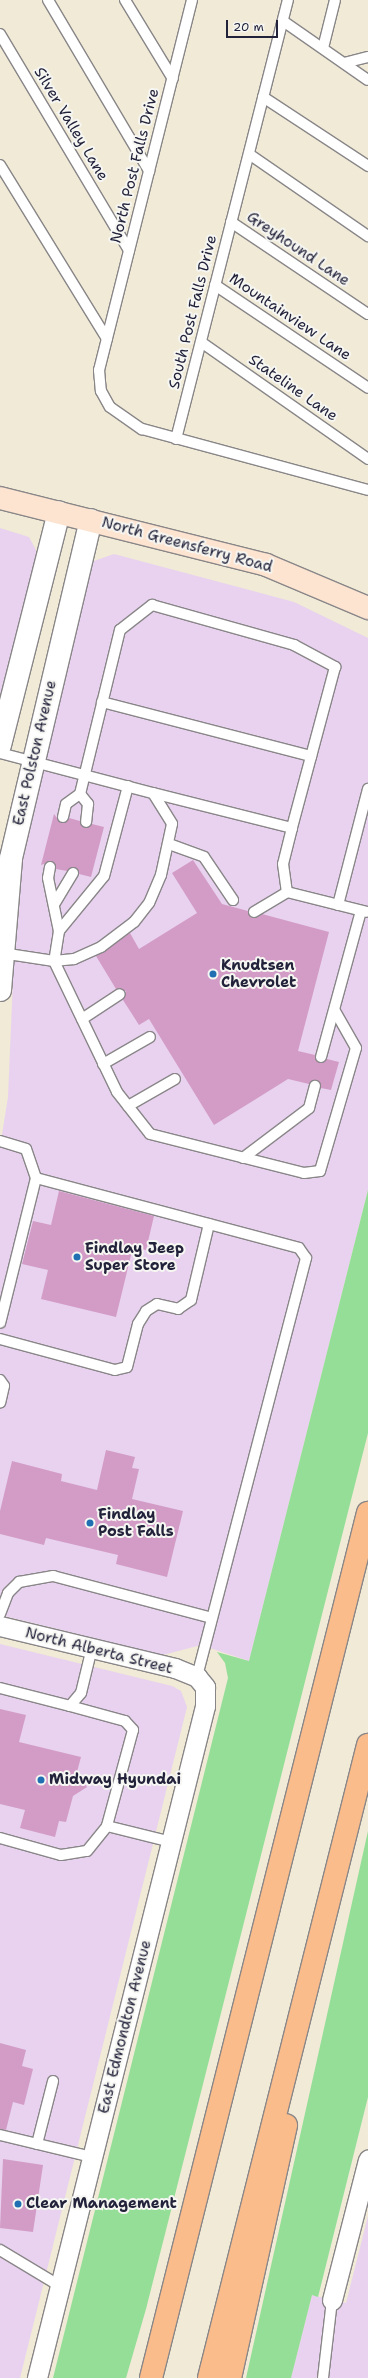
<!DOCTYPE html>
<html>
<head>
<meta charset="utf-8">
<style>
	body { margin:0 }
	#map { position:relative; width:368px; height:2378px; overflow:hidden; background:#f0ead6; font-family:"Shantell Sans",sans-serif }
	div>[style] { position:absolute }
	.built>* { inset:0; background:#e8d2ef }
	.green>* { inset:0; background:#95de98 }
	.building>* { inset:0; background:#d39cc7 }
	.roads { filter:drop-shadow(1px 0 #898688) drop-shadow(-1px 0 #898688) drop-shadow(0 1px #898688) drop-shadow(0 -1px #898688) }
	.service>* { height:10px; margin:-5px; padding:0 5px; transform-origin:5px; border-radius:5px; background:#fff }
	.minor>* { height:19px; margin:-9.5px; padding:0 9.5px; transform-origin:9.5px; border-radius:9.5px; background:#fff }
	.tertiary>* { height:22px; margin:-11px; padding:0 11px; transform-origin:11px; border-radius:11px; background:#fff }
	.secondary>* { height:22px; margin:-11px; padding:0 11px; transform-origin:11px; border-radius:11px; background:#fde4d1 }
	.motorway>* { height:22px; margin:-11px; padding:0 11px; transform-origin:11px; border-radius:11px; background:#fabc8b }
	.dots>* { width:11px; height:11px; translate:-50% -50%; box-sizing:border-box; border:2px solid #f6f6f2; border-radius:50% }
	span { translate:-50% -50%; white-space:nowrap; text-align:center; line-height:1.15; -webkit-text-stroke:4px #f6f6f2; paint-order:stroke }
	.street-label { font-size:15px; color:#22223b }
	.poi-label { font-size:15px; color:#22223b; font-weight:700 }
	.left { translate:0 -50%; text-align:left }
	.scale { position:absolute; left:226px; top:20px; width:52px; height:18px; box-sizing:border-box; border:2px solid #22223b; border-top:0; padding-left:5px; font-size:12px; line-height:14px; white-space:nowrap; color:#22223b; -webkit-text-stroke:3px #f6f6f2; paint-order:stroke }
</style>
</head>
<body>
<div id="map">
	<div class="built">
		<div style="clip-path:polygon(0 528px,29px 537px,36px 550px,36px 559px,0 704px)"></div>
		<div style="clip-path:polygon(114px 554px,294px 602px,368px 638px,368px 1190px,249px 1661px,201px 1645px,163px 1655px,0 1615px,0 1147px,8px 1097px,16px 909px,25px 837px,89px 572px,94px 561px)"></div>
		<div style="clip-path:polygon(0 1644px,172px 1686px,181px 1691px,187px 1707px,20px 2378px,0 2378px)"></div>
		<div style="clip-path:polygon(368px 2216px,368px 2378px,291px 2378px,312px 2295px,346px 2303px)"></div>
	</div>
	<div class="green">
		<div style="clip-path:polygon(368px 1190px,368px 1433px,146px 2309px,126px 2378px,53px 2378px,228px 1678px,225px 1663px,217px 1652px,249px 1661px)"></div>
		<div style="clip-path:polygon(368px 1831px,368px 2097px,318px 2297px,312px 2295px,291px 2378px,246px 2378px)"></div>
	</div>
	<div class="building">
		<div style="clip-path:polygon(54px 814px,61px 823px,69px 818px,80px 821px,85px 828px,92px 824px,104px 827px,91px 877px,79px 874px,74px 867px,67px 871px,56px 869px,52px 861px,41px 865px)"></div>
		<div style="clip-path:polygon(193px 860px,222px 904px,248px 911px,251px 918px,262px 914px,329px 932px,298px 1051px,315px 1055px,320px 1063px,327px 1059px,339px 1062px,331px 1090px,321px 1088px,316px 1080px,309px 1084px,288px 1079px,214px 1125px,149px 1019px,139px 1025px,123px 1000px,126px 991px,116px 989px,96px 956px,130px 933px,139px 949px,197px 913px,172px 873px)"></div>
		<div style="clip-path:polygon(59px 1191px,154px 1216px,146px 1250px,133px 1247px,116px 1317px,41px 1299px,48px 1270px,22px 1264px,33px 1221px,51px 1225px)"></div>
		<div style="clip-path:polygon(106px 1450px,135px 1457px,132px 1468px,139px 1469px,132px 1499px,183px 1511px,167px 1577px,116px 1564px,118px 1555px,46px 1538px,44px 1545px,0 1534px,0 1511px,12px 1461px,62px 1474px,61px 1481px,97px 1490px)"></div>
		<div style="clip-path:polygon(0 1709px,26px 1715px,19px 1742px,81px 1757px,77px 1772px,87px 1787px,73px 1796px,66px 1822px,59px 1821px,55px 1837px,20px 1828px,25px 1810px,0 1804px)"></div>
		<div style="clip-path:polygon(0 2043px,26px 2050px,22px 2066px,33px 2069px,24px 2105px,13px 2102px,6px 2130px,0 2129px)"></div>
		<div style="clip-path:polygon(3px 2159px,43px 2165px,33px 2232px,0 2228px)"></div>
	</div>
	<div class="roads">
		<div class="service">
			<div style="left:48px;top:0;width:199px;rotate:59.4deg"></div>
			<div style="left:125px;top:0;width:92px;rotate:58.7deg"></div>
			<div style="left:192px;top:0;width:382px;rotate:104.1deg"></div>
			<div style="left:99px;top:370px;width:21px;rotate:85deg"></div>
			<div style="left:101px;top:391px;width:18px;rotate:61deg"></div>
			<div style="left:110px;top:407px;width:39px;rotate:35deg"></div>
			<div style="left:142px;top:429px;width:234px;rotate:15.1deg"></div>
			<div style="left:283px;top:21px;width:103px;rotate:34.8deg"></div>
			<div style="left:0;top:34px;width:252px;rotate:59.2deg"></div>
			<div style="left:323px;top:48px;width:49px;rotate:-76deg"></div>
			<div style="left:344px;top:63px;width:25px;rotate:-14deg"></div>
			<div style="left:263px;top:97px;width:126px;rotate:33.3deg"></div>
			<div style="left:249px;top:154px;width:145px;rotate:34.6deg"></div>
			<div style="left:0;top:165px;width:204px;rotate:58.4deg"></div>
			<div style="left:231px;top:222px;width:165px;rotate:33.9deg"></div>
			<div style="left:215px;top:285px;width:184px;rotate:33.9deg"></div>
			<div style="left:201px;top:342px;width:204px;rotate:35deg"></div>
			<div style="left:176px;top:439px;width:453px;rotate:-75.7deg"></div>
			<div style="left:102px;top:702px;width:216px;rotate:14.5deg"></div>
			<div style="left:0;top:753px;width:158px;rotate:14.7deg"></div>
			<div style="left:153px;top:793px;width:36px;rotate:58deg"></div>
			<div style="left:172px;top:824px;width:52px;rotate:102.2deg"></div>
			<div style="left:161px;top:875px;width:30px;rotate:113deg"></div>
			<div style="left:149px;top:903px;width:24px;rotate:128deg"></div>
			<div style="left:134px;top:922px;width:41px;rotate:142.9deg"></div>
			<div style="left:101px;top:947px;width:30px;rotate:156deg"></div>
			<div style="left:74px;top:959px;width:20px;rotate:174deg"></div>
			<div style="left:54px;top:961px;width:53px;rotate:-171.3deg"></div>
			<div style="left:128px;top:786px;width:93px;rotate:104.9deg"></div>
			<div style="left:104px;top:876px;width:71px;rotate:129.3deg"></div>
			<div style="left:59px;top:931px;width:30px;rotate:99deg"></div>
			<div style="left:54px;top:961px;width:145px;rotate:64.3deg"></div>
			<div style="left:117px;top:1092px;width:53px;rotate:51.8deg"></div>
			<div style="left:150px;top:1134px;width:159px;rotate:14.2deg"></div>
			<div style="left:304px;top:1173px;width:16px;rotate:-7deg"></div>
			<div style="left:320px;top:1171px;width:128px;rotate:-73.7deg"></div>
			<div style="left:356px;top:1048px;width:43px;rotate:-119.6deg"></div>
			<div style="left:80px;top:794px;width:13px;rotate:51deg"></div>
			<div style="left:88px;top:804px;width:18px;rotate:96deg"></div>
			<div style="left:63px;top:817px;width:13px;rotate:-77deg"></div>
			<div style="left:66px;top:804px;width:17px;rotate:-36deg"></div>
			<div style="left:80px;top:794px;width:169px;rotate:-76.3deg"></div>
			<div style="left:120px;top:630px;width:41px;rotate:-38deg"></div>
			<div style="left:152px;top:605px;width:148px;rotate:15.7deg"></div>
			<div style="left:294px;top:645px;width:47px;rotate:28.2deg"></div>
			<div style="left:335px;top:667px;width:167px;rotate:105deg"></div>
			<div style="left:292px;top:828px;width:143px;rotate:-165.9deg"></div>
			<div style="left:292px;top:828px;width:37px;rotate:104deg"></div>
			<div style="left:283px;top:864px;width:28px;rotate:82deg"></div>
			<div style="left:287px;top:892px;width:82px;rotate:14deg"></div>
			<div style="left:169px;top:844px;width:37px;rotate:20deg"></div>
			<div style="left:204px;top:857px;width:52px;rotate:56deg"></div>
			<div style="left:50px;top:867px;width:11px;rotate:100deg"></div>
			<div style="left:48px;top:878px;width:54px;rotate:78.3deg"></div>
			<div style="left:55px;top:903px;width:35px;rotate:-59deg"></div>
			<div style="left:338px;top:905px;width:120px;rotate:-75.5deg"></div>
			<div style="left:254px;top:912px;width:39px;rotate:-31deg"></div>
			<div style="left:82px;top:1019px;width:45px;rotate:-33.3deg"></div>
			<div style="left:321px;top:1057px;width:151px;rotate:-74.7deg"></div>
			<div style="left:103px;top:1064px;width:54px;rotate:-29.9deg"></div>
			<div style="left:128px;top:1106px;width:54px;rotate:-29.9deg"></div>
			<div style="left:0;top:1141px;width:27px;rotate:17deg"></div>
			<div style="left:26px;top:1149px;width:31px;rotate:71deg"></div>
			<div style="left:36px;top:1178px;width:149px;rotate:103.9deg"></div>
			<div style="left:243px;top:1158px;width:83px;rotate:-37.1deg"></div>
			<div style="left:309px;top:1108px;width:23px;rotate:-75deg"></div>
			<div style="left:36px;top:1178px;width:272px;rotate:14.9deg"></div>
			<div style="left:299px;top:1248px;width:12px;rotate:55deg"></div>
			<div style="left:306px;top:1258px;width:433px;rotate:104.6deg"></div>
			<div style="left:0;top:1339px;width:119px;rotate:15.1deg"></div>
			<div style="left:115px;top:1370px;width:12px;rotate:-14deg"></div>
			<div style="left:127px;top:1367px;width:44px;rotate:-75.7deg"></div>
			<div style="left:138px;top:1324px;width:15px;rotate:-58deg"></div>
			<div style="left:146px;top:1311px;width:13px;rotate:-32deg"></div>
			<div style="left:157px;top:1304px;width:22px;rotate:13deg"></div>
			<div style="left:178px;top:1309px;width:16px;rotate:-35deg"></div>
			<div style="left:191px;top:1300px;width:78px;rotate:-76.7deg"></div>
			<div style="left:0;top:1380px;width:7px;rotate:56deg"></div>
			<div style="left:4px;top:1386px;width:17px;rotate:103deg"></div>
			<div style="left:0;top:1614px;width:22px;rotate:-69deg"></div>
			<div style="left:8px;top:1593px;width:16px;rotate:-45deg"></div>
			<div style="left:19px;top:1582px;width:35px;rotate:-10deg"></div>
			<div style="left:53px;top:1576px;width:164px;rotate:14.8deg"></div>
			<div style="left:0;top:1688px;width:72px;rotate:14.4deg"></div>
			<div style="left:70px;top:1706px;width:17px;rotate:-50deg"></div>
			<div style="left:81px;top:1693px;width:46px;rotate:-76.3deg"></div>
			<div style="left:70px;top:1706px;width:57px;rotate:15.3deg"></div>
			<div style="left:125px;top:1721px;width:12px;rotate:48deg"></div>
			<div style="left:133px;top:1730px;width:99px;rotate:105.2deg"></div>
			<div style="left:0;top:1838px;width:63px;rotate:15.6deg"></div>
			<div style="left:61px;top:1855px;width:26px;rotate:-9deg"></div>
			<div style="left:87px;top:1851px;width:32px;rotate:-51deg"></div>
			<div style="left:107px;top:1826px;width:66px;rotate:14deg"></div>
			<div style="left:0;top:2135px;width:95px;rotate:13.4deg"></div>
			<div style="left:37px;top:2144px;width:65px;rotate:-75.7deg"></div>
			<div style="left:0;top:2250px;width:70px;rotate:31deg"></div>
			<div style="left:323px;top:2378px;width:79px;rotate:-83.4deg"></div>
		</div>
		<div class="minor">
			<div style="left:0;top:1626px;width:180px;rotate:13.5deg"></div>
			<div style="left:175px;top:1668px;width:24px;rotate:22deg"></div>
			<div style="left:197px;top:1677px;width:13px;rotate:51deg"></div>
			<div style="left:205px;top:1687px;width:19px;rotate:90deg"></div>
			<div style="left:205px;top:1706px;width:693px;rotate:104.04deg"></div>
			<div style="left:332px;top:2300px;width:145px;rotate:-75.6deg"></div>
		</div>
		<div class="tertiary">
			<div style="left:0;top:745px;width:240px;rotate:-75.8deg"></div>
			<div style="left:0;top:990px;width:132px;rotate:-85.2deg"></div>
			<div style="left:11px;top:858px;width:347px;rotate:-76.7deg"></div>
		</div>
		<div class="secondary">
			<div style="left:0;top:498px;width:274px;rotate:14.1deg"></div>
			<div style="left:266px;top:565px;width:111px;rotate:22.9deg"></div>
		</div>
		<div class="motorway">
			<div style="left:151px;top:2378px;width:892px;rotate:-75.92deg"></div>
			<div style="left:209px;top:2378px;width:653px;rotate:-75.9deg"></div>
			<div style="left:230px;top:2378px;width:259px;rotate:-77.5deg"></div>
		</div>
	</div>
	<div class="dots">
		<div style="left:213px;top:974px;background:#1f6fb2"></div>
		<div style="left:77px;top:1257px;background:#1f6fb2"></div>
		<div style="left:90px;top:1523px;background:#1f6fb2"></div>
		<div style="left:41px;top:1780px;background:#1f6fb2"></div>
		<div style="left:18px;top:2204px;background:#1f6fb2"></div>
	</div>
	<div class="street-label">
		<span style="left:71px;top:124px;rotate:59deg">Silver Valley Lane</span>
		<span style="left:135px;top:166px;rotate:-76deg">North Post Falls Drive</span>
		<span style="left:298px;top:249px;rotate:34deg">Greyhound Lane</span>
		<span style="left:193px;top:312px;rotate:-76deg">South Post Falls Drive</span>
		<span style="left:290px;top:317px;rotate:34deg">Mountainview Lane</span>
		<span style="left:293px;top:388px;rotate:35deg">Stateline Lane</span>
		<span style="left:187px;top:545px;rotate:15deg">North Greensferry Road</span>
		<span style="left:35px;top:753px;rotate:-77deg">East Polston Avenue</span>
		<span style="left:99px;top:1651px;rotate:14deg">North Alberta Street</span>
		<span style="left:125px;top:2027px;rotate:-76deg">East Edmondton Avenue</span>
	</div>
	<div class="poi-label">
		<span class="left" style="left:221px;top:974px">Knudtsen<br>Chevrolet</span>
		<span class="left" style="left:85px;top:1257px">Findlay Jeep<br>Super Store</span>
		<span class="left" style="left:98px;top:1523px">Findlay<br>Post Falls</span>
		<span class="left" style="left:49px;top:1780px">Midway Hyundai</span>
		<span class="left" style="left:26px;top:2204px">Clear Management</span>
	</div>
	<div class="scale">20 m</div>
</div>
</body>
</html>
